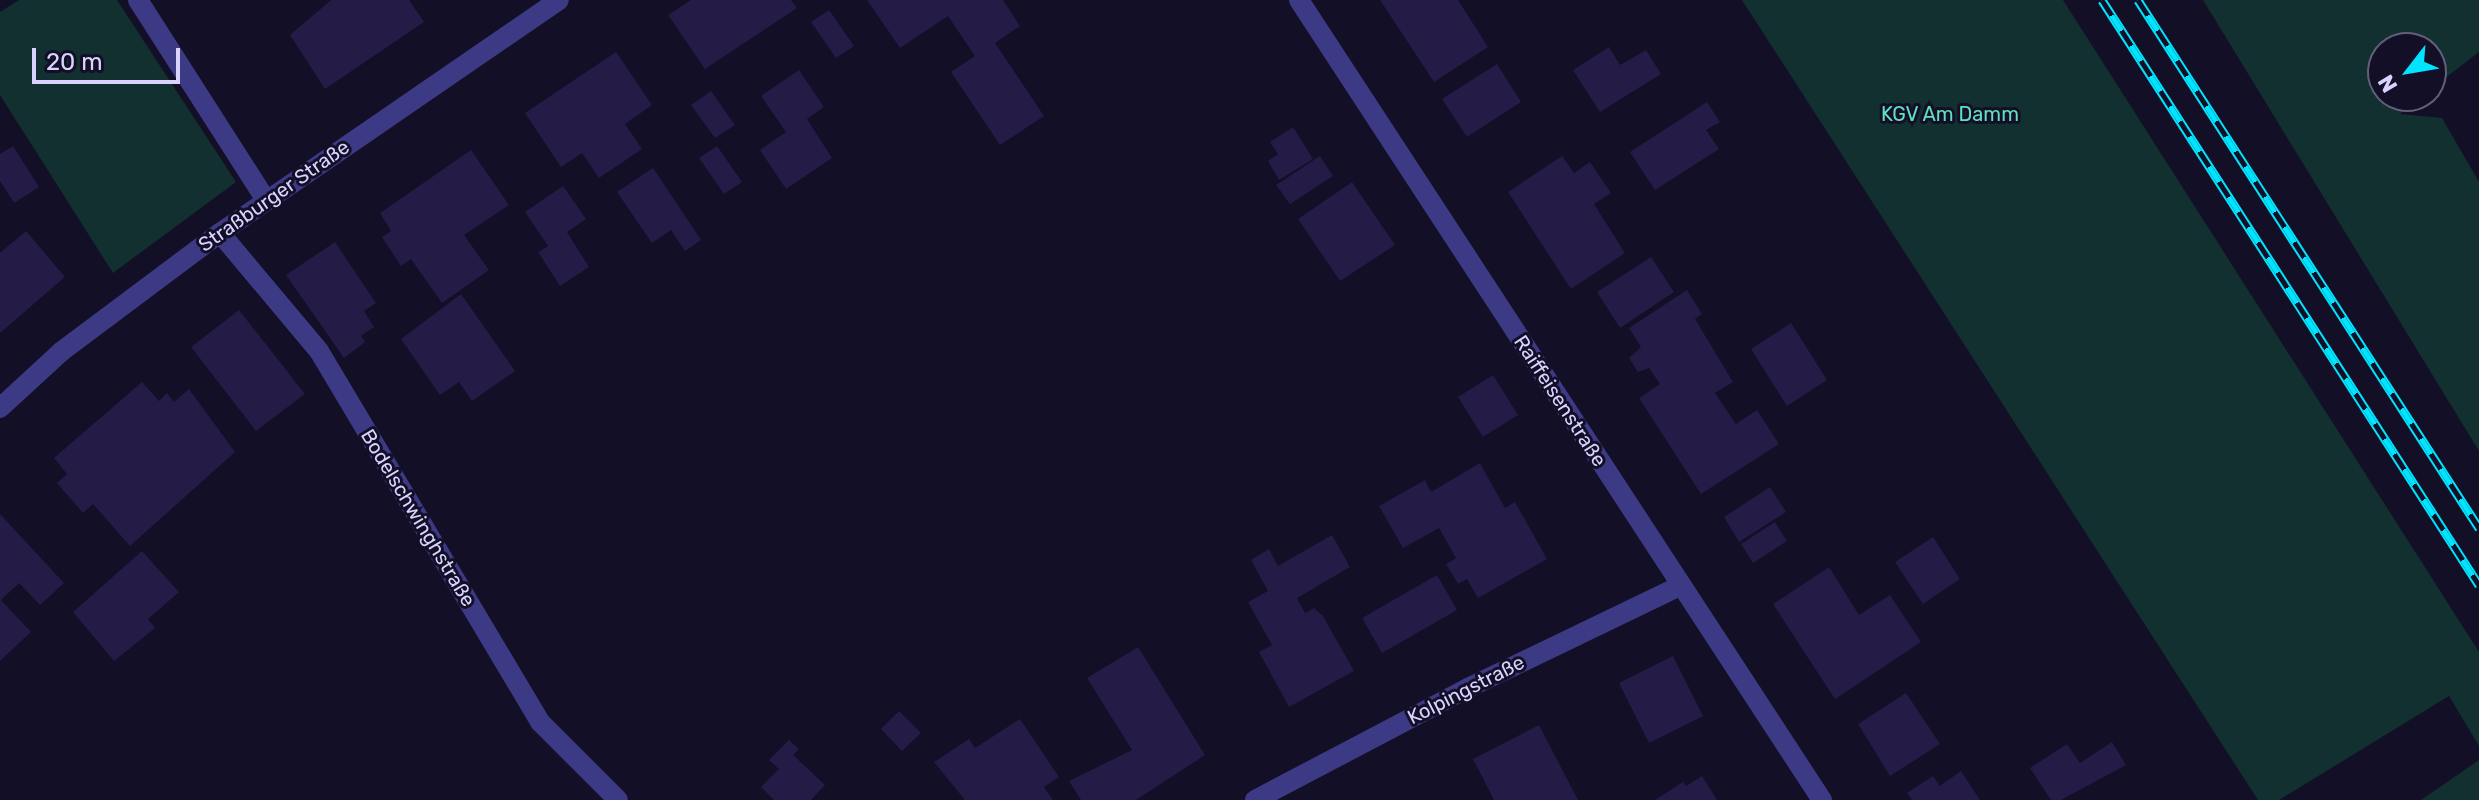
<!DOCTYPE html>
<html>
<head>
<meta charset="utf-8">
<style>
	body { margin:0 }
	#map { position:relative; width:2479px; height:800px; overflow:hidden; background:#130f26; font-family:Rubik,sans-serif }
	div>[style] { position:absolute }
	.green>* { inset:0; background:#12302f }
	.building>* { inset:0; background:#241b47 }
	.service>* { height:20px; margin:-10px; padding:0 10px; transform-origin:10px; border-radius:10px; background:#3d3a85 }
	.minor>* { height:20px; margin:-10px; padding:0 10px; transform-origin:10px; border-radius:10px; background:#3d3a85 }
	.rail>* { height:9px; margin-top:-4.5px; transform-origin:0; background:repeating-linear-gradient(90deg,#130f26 0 18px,#00e5ff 0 36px); box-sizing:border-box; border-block:2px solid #00e5ff }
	span { translate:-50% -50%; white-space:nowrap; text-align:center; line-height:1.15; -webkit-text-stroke:6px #130f26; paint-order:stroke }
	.park-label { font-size:20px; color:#5fe0c0 }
	.street-label { font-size:20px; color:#d9d4ff }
	.north { position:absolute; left:2367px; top:32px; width:80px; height:80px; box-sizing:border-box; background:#130f26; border:2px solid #625e7d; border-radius:50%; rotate:239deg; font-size:22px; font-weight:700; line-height:32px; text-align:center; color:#d9d4ff }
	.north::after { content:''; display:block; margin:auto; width:28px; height:36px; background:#00e5ff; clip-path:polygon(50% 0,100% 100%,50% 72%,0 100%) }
	.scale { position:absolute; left:32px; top:48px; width:148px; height:36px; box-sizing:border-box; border:4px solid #d9d4ff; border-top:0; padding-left:10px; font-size:24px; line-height:28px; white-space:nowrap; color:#d9d4ff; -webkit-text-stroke:6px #130f26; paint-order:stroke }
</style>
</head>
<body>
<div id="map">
	<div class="green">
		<div style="clip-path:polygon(19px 0,117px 0,236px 182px,113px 273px,0 95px,0 12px)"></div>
		<div style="clip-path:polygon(1742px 0,2063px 0,2479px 652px,2479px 746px,2449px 696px,2279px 800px,2258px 800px)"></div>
		<div style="clip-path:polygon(2203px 0,2479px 0,2479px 52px,2431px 89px,2431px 48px,2383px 48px,2383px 96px,2422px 96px,2400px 114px,2442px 118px,2479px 182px,2479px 451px)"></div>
		<div style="clip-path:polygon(2479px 760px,2479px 800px,2421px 800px)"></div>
	</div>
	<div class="building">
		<div style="clip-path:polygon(331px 0,409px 0,424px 22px,325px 89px,290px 35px)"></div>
		<div style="clip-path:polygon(691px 0,791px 0,797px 8px,705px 69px,668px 15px)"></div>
		<div style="clip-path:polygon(867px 0,1003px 0,1020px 26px,995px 43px,1044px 116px,1000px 145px,951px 72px,975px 56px,948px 16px,900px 48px)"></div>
		<div style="clip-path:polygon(1380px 0,1458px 0,1488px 47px,1434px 82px)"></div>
		<div style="clip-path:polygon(829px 10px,854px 46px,836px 58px,811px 22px)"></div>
		<div style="clip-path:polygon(1609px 47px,1620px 65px,1646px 50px,1661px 74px,1600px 112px,1573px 70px)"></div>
		<div style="clip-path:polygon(616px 52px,652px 105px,625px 124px,642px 149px,599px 178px,582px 153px,561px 167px,525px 113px)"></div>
		<div style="clip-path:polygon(1497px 64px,1521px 102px,1467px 137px,1442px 99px)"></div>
		<div style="clip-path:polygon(799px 70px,824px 107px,807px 119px,832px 158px,786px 189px,760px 150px,786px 132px,761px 96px)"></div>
		<div style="clip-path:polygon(711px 91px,735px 125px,715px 138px,691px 105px)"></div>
		<div style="clip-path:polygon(1707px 102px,1720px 122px,1706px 130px,1719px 149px,1655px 190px,1630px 152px)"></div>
		<div style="clip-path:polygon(1293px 127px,1313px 159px,1279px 180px,1268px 161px,1278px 154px,1270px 142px)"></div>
		<div style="clip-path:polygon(13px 146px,39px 187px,14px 203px,0 181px,0 154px)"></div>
		<div style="clip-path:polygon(717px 146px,742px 182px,724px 194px,699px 158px)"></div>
		<div style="clip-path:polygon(471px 150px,509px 205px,464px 235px,489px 270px,442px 303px,411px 259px,401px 266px,382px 237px,391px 231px,380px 213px)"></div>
		<div style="clip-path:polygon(1320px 156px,1333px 176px,1290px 204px,1276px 185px)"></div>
		<div style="clip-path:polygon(1562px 156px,1574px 173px,1590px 162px,1611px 193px,1594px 204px,1625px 253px,1571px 289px,1508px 192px)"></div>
		<div style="clip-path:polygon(653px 168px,701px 240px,685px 251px,671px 230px,652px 243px,617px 192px)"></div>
		<div style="clip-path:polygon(1352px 182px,1395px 245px,1340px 281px,1298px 219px)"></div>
		<div style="clip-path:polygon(563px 186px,586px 219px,567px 232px,589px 267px,560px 286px,538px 252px,548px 246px,525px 212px)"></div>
		<div style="clip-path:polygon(26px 231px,65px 277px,0 333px,0 253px)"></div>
		<div style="clip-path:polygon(335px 242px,376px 303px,364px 311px,374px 327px,361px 336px,365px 342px,344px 358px,286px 275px)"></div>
		<div style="clip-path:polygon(1651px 257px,1674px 292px,1620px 328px,1597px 292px)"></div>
		<div style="clip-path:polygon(1687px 290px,1702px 314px,1695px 319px,1733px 382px,1715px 393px,1736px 424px,1757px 410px,1779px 444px,1701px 494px,1639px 398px,1660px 384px,1649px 368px,1638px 372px,1629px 358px,1641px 347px,1629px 328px)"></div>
		<div style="clip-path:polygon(461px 294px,515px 371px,472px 401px,459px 382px,440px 395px,401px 339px)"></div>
		<div style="clip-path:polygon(239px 310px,305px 394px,256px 431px,191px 347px)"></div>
		<div style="clip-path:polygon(1791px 323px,1827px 380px,1787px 406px,1751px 349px)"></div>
		<div style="clip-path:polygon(1493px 375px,1518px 415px,1483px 437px,1458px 397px)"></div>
		<div style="clip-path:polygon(142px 382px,159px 401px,167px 393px,174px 402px,189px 389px,235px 452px,130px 546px,93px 504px,83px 513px,57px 483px,67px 474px,54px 458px)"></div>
		<div style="clip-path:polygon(1480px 463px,1505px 508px,1515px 502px,1547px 559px,1478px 598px,1467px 579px,1458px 584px,1446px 564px,1456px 558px,1439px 528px,1403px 548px,1379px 506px,1425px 480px,1431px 492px)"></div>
		<div style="clip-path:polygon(1770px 487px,1786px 512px,1739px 542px,1724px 517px)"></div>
		<div style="clip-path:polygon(0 514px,64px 583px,40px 605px,19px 583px,1px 600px,31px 632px,0 661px)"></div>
		<div style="clip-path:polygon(1775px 522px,1787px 541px,1753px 563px,1741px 544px)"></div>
		<div style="clip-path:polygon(1332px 535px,1350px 567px,1297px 598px,1305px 613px,1314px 608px,1323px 616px,1354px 671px,1289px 707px,1259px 652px,1272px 645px,1248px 602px,1268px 591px,1251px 560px,1269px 549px,1278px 566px)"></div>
		<div style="clip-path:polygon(1933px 537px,1960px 579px,1923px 604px,1895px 562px)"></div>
		<div style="clip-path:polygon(142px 551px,179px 592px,148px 619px,155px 628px,114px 661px,73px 612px)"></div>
		<div style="clip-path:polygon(1829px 567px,1859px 615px,1890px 595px,1921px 642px,1835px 699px,1773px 604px)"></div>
		<div style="clip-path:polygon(1437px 575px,1457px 610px,1382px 653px,1362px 618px)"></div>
		<div style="clip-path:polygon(1138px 647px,1205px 755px,1136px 800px,1081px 800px,1069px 781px,1132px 750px,1087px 678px)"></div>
		<div style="clip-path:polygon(1673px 656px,1703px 716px,1649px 743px,1619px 683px)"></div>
		<div style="clip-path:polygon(1906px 693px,1940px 744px,1890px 776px,1858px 724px)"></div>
		<div style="clip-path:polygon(899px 711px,921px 733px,902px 751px,881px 729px)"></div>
		<div style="clip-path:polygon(1020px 719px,1059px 777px,1044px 787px,1053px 800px,965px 800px,934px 762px,969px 739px,975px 748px)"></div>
		<div style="clip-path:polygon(1539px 725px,1578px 800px,1494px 800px,1473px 759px)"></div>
		<div style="clip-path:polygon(789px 740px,799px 749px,793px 755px,825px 785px,811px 800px,774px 800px,761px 787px,779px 769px,769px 760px)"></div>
		<div style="clip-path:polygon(2112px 742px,2126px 765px,2061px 800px,2051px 800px,2030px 768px,2067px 744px,2080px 763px)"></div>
		<div style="clip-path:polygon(1961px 771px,1980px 800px,1912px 800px,1907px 793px,1933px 776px,1940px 786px)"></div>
		<div style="clip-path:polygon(1702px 776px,1717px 800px,1655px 800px,1683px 782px,1686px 786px)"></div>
	</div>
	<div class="service">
		<div style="left:138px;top:0;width:237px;rotate:57.4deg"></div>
		<div style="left:220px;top:233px;width:154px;rotate:50deg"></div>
		<div style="left:319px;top:351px;width:432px;rotate:59.2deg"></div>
		<div style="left:540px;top:722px;width:110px;rotate:45deg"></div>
	</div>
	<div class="minor">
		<div style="left:1299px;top:0;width:956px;rotate:56.83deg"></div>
		<div style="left:0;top:408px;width:84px;rotate:-42.6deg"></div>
		<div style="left:62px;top:351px;width:197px;rotate:-36.8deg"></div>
		<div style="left:220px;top:233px;width:411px;rotate:-34.5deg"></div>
		<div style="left:1255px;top:800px;width:241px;rotate:-27.7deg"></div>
		<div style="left:1468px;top:688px;width:235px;rotate:-25.7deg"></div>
	</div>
	<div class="rail">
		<div style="left:2102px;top:0;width:696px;rotate:57.2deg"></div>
		<div style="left:2138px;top:0;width:629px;rotate:57.14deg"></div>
	</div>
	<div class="park-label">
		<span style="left:1950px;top:114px">KGV Am Damm</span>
	</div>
	<div class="street-label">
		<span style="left:274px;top:196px;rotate:-35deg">Straßburger Straße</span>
		<span style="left:1560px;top:401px;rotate:57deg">Raiffeisenstraße</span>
		<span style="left:418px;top:518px;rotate:59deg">Bodelschwinghstraße</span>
		<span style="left:1466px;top:690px;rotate:-27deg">Kolpingstraße</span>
	</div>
	<div class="north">N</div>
	<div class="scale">20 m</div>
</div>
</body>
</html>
